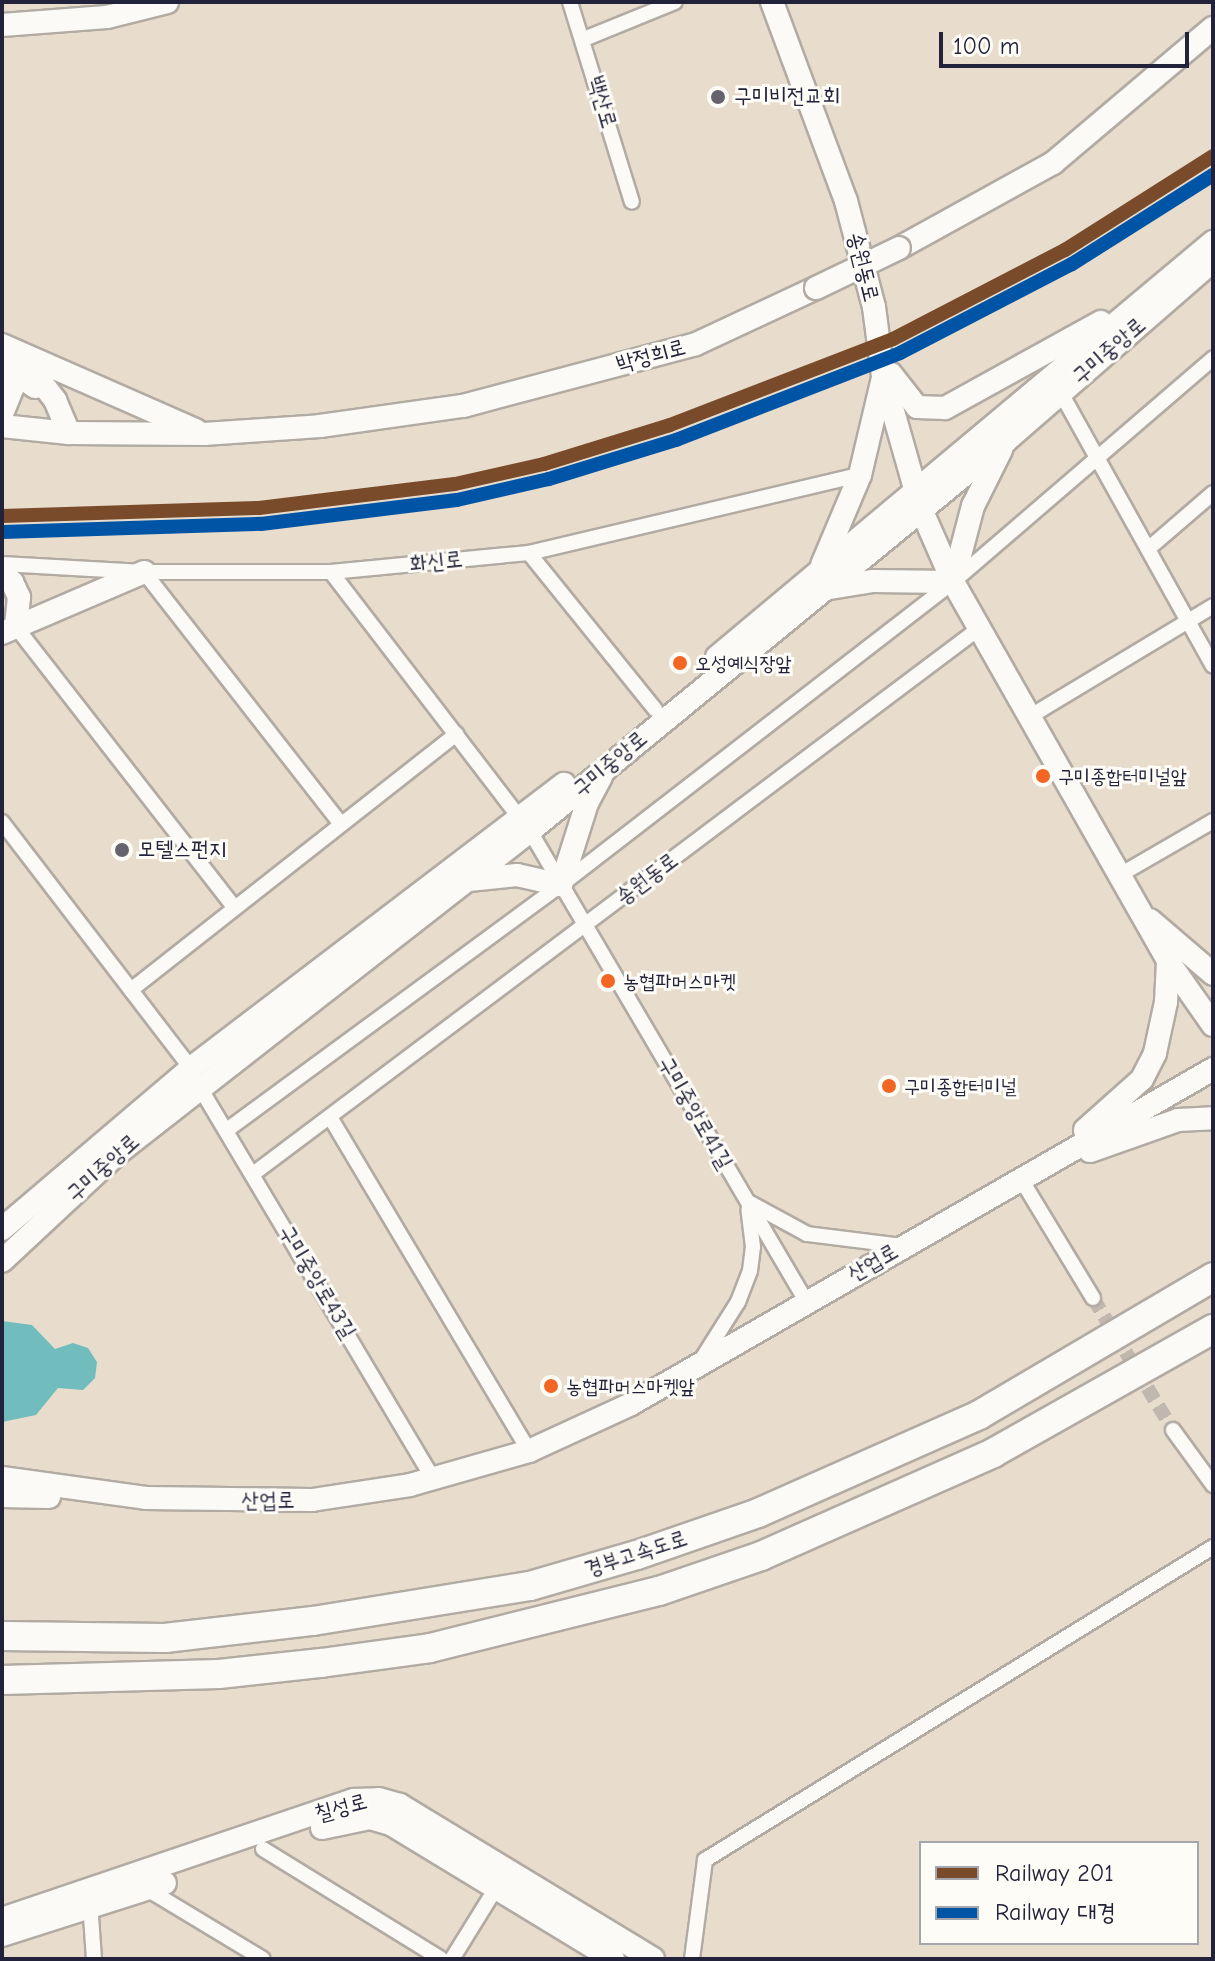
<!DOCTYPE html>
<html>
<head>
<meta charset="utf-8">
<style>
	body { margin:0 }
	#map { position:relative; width:1215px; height:1961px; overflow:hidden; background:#e8dccc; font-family:"Comic Neue","Poor Story",sans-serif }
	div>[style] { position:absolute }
	.water>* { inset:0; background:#71bcbd }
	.street-tunnel>* { height:14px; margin-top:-7px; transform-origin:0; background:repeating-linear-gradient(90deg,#c0b7af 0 14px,transparent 0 21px) }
	.roads { filter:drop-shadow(2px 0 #b2aba3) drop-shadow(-2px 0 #b2aba3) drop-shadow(0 2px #b2aba3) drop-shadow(0 -2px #b2aba3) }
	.street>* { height:14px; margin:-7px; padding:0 7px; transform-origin:7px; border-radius:7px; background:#fcfaf7 }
	.secondary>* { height:22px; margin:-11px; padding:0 11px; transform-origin:11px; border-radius:11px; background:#fcfaf7 }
	.highway>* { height:28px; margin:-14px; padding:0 14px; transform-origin:14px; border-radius:14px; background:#fcfaf7 }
	.bridges { filter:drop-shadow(2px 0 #b2aba3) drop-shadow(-2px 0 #b2aba3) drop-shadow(0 2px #b2aba3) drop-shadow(0 -2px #b2aba3) }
	.secondary-bridge>* { height:22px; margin:-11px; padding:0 11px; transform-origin:11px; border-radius:11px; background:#fcfaf7 }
	.rail-1>* { height:14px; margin:-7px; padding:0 7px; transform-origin:7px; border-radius:7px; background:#7a4b2a }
	.rail-2>* { height:14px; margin:-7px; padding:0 7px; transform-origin:7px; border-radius:7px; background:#0054a6 }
	.dots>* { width:22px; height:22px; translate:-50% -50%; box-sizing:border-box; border:4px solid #fdfcf7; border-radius:50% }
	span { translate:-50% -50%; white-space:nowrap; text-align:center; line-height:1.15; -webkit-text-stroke:6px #fdfcf7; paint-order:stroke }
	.bus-label { font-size:20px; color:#22223b }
	.left { translate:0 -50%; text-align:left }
	.poi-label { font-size:22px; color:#22223b }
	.street-label { font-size:22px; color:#22223b }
	.frame { position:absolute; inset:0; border:4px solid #22223b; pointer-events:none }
	.legend { position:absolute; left:919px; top:1841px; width:280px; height:104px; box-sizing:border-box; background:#fdfcf7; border:2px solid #a5a5ac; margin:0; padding:10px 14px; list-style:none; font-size:24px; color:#22223b }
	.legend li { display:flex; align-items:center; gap:16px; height:40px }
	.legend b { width:40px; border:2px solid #a5a5ac }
	.scale { position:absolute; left:939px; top:32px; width:250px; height:36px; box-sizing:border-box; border:4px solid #22223b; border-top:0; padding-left:10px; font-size:24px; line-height:28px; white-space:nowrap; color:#22223b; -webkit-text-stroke:6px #fdfcf7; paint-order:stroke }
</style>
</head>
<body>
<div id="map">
	<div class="water">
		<div style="clip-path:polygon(2px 1321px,32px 1325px,55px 1349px,73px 1343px,88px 1348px,97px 1362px,95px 1378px,83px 1390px,58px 1388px,36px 1415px,2px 1422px)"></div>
	</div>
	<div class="street-tunnel">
		<div style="left:1093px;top:1298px;width:154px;rotate:58.8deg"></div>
	</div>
	<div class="roads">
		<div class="street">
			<div style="left:570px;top:2px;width:209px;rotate:72.8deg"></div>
			<div style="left:584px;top:39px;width:98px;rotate:-22.1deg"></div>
			<div style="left:1061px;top:393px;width:312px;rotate:60.9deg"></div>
			<div style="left:1148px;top:549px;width:86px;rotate:-40.7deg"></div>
			<div style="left:529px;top:553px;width:201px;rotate:51.1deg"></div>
			<div style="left:2px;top:564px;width:142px;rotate:3.2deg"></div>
			<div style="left:144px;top:572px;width:187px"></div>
			<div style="left:331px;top:572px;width:199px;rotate:-5.5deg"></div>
			<div style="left:529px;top:553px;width:340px;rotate:-13.3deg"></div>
			<div style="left:144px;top:572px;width:320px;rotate:52deg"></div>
			<div style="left:331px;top:572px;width:327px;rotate:52.5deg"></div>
			<div style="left:530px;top:831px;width:545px;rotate:59.58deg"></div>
			<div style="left:16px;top:627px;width:356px;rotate:52.1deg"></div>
			<div style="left:1029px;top:717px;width:215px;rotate:-31.1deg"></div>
			<div style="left:2px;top:822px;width:310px;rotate:52.5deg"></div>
			<div style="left:1118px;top:876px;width:110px;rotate:-30.1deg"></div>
			<div style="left:131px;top:990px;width:414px;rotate:-38.2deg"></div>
			<div style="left:199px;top:1086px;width:457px;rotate:59.2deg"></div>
			<div style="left:330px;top:1117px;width:389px;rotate:59.2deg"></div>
			<div style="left:227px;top:1130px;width:414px;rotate:-36.3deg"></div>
			<div style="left:561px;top:885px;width:495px;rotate:-37.7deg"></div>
			<div style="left:953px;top:582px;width:343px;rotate:-40.7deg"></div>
			<div style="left:253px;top:1174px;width:906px;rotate:-36.92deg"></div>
			<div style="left:1021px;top:1179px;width:139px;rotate:58.8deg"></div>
			<div style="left:750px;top:1203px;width:65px;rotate:28.5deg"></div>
			<div style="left:807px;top:1234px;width:97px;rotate:7.1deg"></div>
			<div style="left:700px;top:1362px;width:71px;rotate:-57.7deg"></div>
			<div style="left:738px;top:1302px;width:33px;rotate:-69deg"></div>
			<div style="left:750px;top:1271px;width:24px;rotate:-83deg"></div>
			<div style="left:753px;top:1247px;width:38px;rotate:-97deg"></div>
			<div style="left:1173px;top:1430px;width:68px;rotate:54deg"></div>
			<div style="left:263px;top:1849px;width:209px;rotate:31.7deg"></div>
			<div style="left:147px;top:1889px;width:135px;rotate:31.1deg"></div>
			<div style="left:90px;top:1902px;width:57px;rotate:86deg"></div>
			<div style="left:452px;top:1959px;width:84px;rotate:-58.2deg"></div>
			<div style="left:692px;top:1959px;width:100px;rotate:-82.5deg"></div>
			<div style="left:705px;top:1860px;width:597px;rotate:-31.64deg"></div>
		</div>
		<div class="secondary">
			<div style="left:772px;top:2px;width:212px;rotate:69.6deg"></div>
			<div style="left:846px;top:201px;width:110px;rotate:75.2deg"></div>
			<div style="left:874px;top:307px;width:70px;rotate:82.6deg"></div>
			<div style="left:883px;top:376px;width:138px;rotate:74.1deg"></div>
			<div style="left:921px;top:509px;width:80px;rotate:66.3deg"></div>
			<div style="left:953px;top:582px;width:436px;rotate:60.4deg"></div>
			<div style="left:1168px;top:961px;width:78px;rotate:54.9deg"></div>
			<div style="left:2px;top:25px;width:105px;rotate:-4.4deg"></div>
			<div style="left:107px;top:17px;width:62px;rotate:-14deg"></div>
			<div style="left:899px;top:248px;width:176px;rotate:-28.9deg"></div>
			<div style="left:1053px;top:163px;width:209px;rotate:-40.2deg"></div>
			<div style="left:2px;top:345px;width:212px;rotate:23.7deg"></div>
			<div style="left:24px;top:360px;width:51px;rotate:52.2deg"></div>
			<div style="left:55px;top:400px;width:36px;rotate:67deg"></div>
			<div style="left:2px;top:363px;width:41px;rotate:36deg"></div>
			<div style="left:891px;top:374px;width:42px;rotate:51.8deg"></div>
			<div style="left:917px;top:407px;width:28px;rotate:2deg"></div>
			<div style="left:945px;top:408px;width:178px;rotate:-28.9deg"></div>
			<div style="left:2px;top:414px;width:31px;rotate:-68deg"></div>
			<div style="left:14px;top:385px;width:22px;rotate:-114deg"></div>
			<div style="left:2px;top:426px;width:67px;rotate:6deg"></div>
			<div style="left:69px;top:433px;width:135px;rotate:0.4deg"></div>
			<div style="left:204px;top:434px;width:116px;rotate:-3.9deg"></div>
			<div style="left:320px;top:426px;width:144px;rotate:-8deg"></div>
			<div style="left:463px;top:406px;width:241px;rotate:-14.9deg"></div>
			<div style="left:696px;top:344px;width:132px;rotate:-25deg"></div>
			<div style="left:822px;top:565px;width:98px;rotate:-67.1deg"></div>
			<div style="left:860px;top:475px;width:100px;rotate:-76.7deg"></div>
			<div style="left:2px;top:576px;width:12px;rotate:31deg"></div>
			<div style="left:12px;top:582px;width:17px;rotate:65deg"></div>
			<div style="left:19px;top:597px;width:30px;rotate:96deg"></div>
			<div style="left:953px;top:582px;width:79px;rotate:-75.3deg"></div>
			<div style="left:973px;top:506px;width:63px;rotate:-63.4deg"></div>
			<div style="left:824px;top:589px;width:50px;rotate:-9.3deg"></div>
			<div style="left:873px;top:581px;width:80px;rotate:0.7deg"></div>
			<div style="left:2px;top:633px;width:155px;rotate:-23.2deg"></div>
			<div style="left:717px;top:657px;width:647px;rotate:-39.92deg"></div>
			<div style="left:469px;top:880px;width:48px;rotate:-5.9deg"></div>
			<div style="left:517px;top:875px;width:45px;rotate:12.8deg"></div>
			<div style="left:561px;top:885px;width:86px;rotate:-72.4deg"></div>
			<div style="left:587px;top:803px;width:30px;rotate:-62deg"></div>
			<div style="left:1150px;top:920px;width:83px;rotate:40.6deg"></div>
			<div style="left:1085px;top:1130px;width:76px;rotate:-41.8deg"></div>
			<div style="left:1142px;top:1079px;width:29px;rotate:-63deg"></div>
			<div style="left:1155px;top:1053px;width:52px;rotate:-77.8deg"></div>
			<div style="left:1166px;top:1002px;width:41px;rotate:-87.2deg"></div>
			<div style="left:1090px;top:1151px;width:93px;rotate:-19.4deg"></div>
			<div style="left:1178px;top:1120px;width:35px;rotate:-3deg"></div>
			<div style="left:2px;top:1229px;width:248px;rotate:-40.4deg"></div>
			<div style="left:191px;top:1068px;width:469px;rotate:-37.3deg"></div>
			<div style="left:2px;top:1261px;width:160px;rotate:-43deg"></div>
			<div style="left:119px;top:1152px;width:521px;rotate:-37.99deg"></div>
			<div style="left:530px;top:831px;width:618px;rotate:-39.35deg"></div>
			<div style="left:1008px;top:439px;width:271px;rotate:-41deg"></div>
			<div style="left:2px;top:1478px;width:145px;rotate:7.9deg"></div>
			<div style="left:146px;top:1498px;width:166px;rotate:0.7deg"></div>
			<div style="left:312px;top:1500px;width:99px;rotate:-8.7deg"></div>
			<div style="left:410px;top:1485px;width:124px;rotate:-15.9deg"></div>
			<div style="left:529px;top:1451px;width:112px;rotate:-24.7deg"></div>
			<div style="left:631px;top:1404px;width:672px;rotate:-29.92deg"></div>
			<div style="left:2px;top:1496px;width:47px;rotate:1.2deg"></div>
			<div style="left:322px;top:1828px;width:49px;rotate:-11.8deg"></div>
			<div style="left:370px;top:1818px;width:22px;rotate:16deg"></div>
			<div style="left:391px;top:1824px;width:260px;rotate:31.3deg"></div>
			<div style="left:2px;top:1919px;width:372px;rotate:-18.7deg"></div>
			<div style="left:354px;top:1800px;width:25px;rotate:-2deg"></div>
			<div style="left:379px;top:1799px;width:22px;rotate:16deg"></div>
			<div style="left:400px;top:1805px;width:296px;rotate:31.3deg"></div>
			<div style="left:2px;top:1935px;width:171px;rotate:-17.7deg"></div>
		</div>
		<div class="highway">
			<div style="left:2px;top:1636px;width:163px;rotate:0.7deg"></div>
			<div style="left:165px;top:1638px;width:149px;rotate:-6.6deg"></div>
			<div style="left:313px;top:1621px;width:220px;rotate:-9.2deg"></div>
			<div style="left:530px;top:1586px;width:111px;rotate:-16.2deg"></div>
			<div style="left:637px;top:1555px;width:128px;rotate:-19.1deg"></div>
			<div style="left:758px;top:1513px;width:242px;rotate:-23.9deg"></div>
			<div style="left:979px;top:1415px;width:272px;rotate:-30.5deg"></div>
			<div style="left:2px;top:1680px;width:217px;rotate:-1.6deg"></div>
			<div style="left:219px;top:1674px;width:103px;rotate:-6.2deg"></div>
			<div style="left:321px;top:1663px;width:110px;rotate:-7.8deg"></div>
			<div style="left:430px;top:1648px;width:236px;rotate:-14deg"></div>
			<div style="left:659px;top:1591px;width:108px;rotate:-18.9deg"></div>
			<div style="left:761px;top:1556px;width:254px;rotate:-23.9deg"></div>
			<div style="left:993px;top:1453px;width:253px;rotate:-29.4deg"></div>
		</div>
	</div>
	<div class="bridges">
		<div class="secondary-bridge">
			<div style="left:816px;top:288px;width:92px;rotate:-25.7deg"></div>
		</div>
	</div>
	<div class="rail-1">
		<div style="left:2px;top:516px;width:257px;rotate:-1.8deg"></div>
		<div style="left:259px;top:508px;width:197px;rotate:-7deg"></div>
		<div style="left:455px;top:484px;width:91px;rotate:-12.7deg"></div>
		<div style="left:544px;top:464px;width:132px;rotate:-17.2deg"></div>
		<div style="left:670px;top:425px;width:239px;rotate:-21.1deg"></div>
		<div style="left:893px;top:339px;width:194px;rotate:-27.4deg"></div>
		<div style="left:1065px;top:250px;width:175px;rotate:-32.4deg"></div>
	</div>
	<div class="rail-2">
		<div style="left:2px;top:532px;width:259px;rotate:-1.8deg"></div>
		<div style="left:261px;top:524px;width:197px;rotate:-7deg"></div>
		<div style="left:457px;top:500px;width:94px;rotate:-12.9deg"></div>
		<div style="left:549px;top:479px;width:133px;rotate:-17.1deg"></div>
		<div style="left:676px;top:440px;width:240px;rotate:-21.2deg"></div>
		<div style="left:900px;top:353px;width:194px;rotate:-27.4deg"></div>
		<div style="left:1072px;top:264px;width:167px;rotate:-32.3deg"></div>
	</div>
	<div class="dots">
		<div style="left:718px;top:97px;background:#67636e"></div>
		<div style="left:680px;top:663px;background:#f26522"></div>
		<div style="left:1043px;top:776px;background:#f26522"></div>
		<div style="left:122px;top:850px;background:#67636e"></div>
		<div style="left:608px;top:981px;background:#f26522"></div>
		<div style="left:889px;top:1086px;background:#f26522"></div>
		<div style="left:551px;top:1386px;background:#f26522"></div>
	</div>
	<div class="bus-label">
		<span class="left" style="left:695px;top:663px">오성예식장앞</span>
		<span class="left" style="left:1058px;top:776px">구미종합터미널앞</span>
		<span class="left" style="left:623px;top:981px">농협파머스마켓</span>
		<span class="left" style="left:904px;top:1086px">구미종합터미널</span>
		<span class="left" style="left:566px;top:1386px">농협파머스마켓앞</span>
	</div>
	<div class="poi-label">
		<span class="left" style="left:734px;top:97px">구미비전교회</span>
		<span class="left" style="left:138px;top:850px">모텔스펀지</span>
	</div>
	<div class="street-label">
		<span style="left:602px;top:102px;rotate:74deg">백산로</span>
		<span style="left:863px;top:267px;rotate:76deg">송원동로</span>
		<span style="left:1109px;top:351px;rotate:-41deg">구미중앙로</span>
		<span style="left:651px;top:356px;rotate:-15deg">박정희로</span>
		<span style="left:436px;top:562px;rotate:-6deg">화신로</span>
		<span style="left:610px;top:764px;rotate:-40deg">구미중앙로</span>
		<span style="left:647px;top:879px;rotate:-37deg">송원동로</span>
		<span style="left:695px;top:1113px;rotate:60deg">구미중앙로41길</span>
		<span style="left:103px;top:1168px;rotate:-42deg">구미중앙로</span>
		<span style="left:873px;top:1263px;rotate:-30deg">산업로</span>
		<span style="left:317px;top:1282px;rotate:59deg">구미중앙로43길</span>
		<span style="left:268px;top:1501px;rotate:-1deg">산업로</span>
		<span style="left:636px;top:1554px;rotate:-18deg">경부고속도로</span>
		<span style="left:341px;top:1808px;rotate:-15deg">칠성로</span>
	</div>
	<div class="frame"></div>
	<ul class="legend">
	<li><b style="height:10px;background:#7a4b2a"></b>Railway 201</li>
	<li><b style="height:10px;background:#0054a6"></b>Railway 대경</li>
	</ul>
	<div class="scale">100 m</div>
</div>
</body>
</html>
